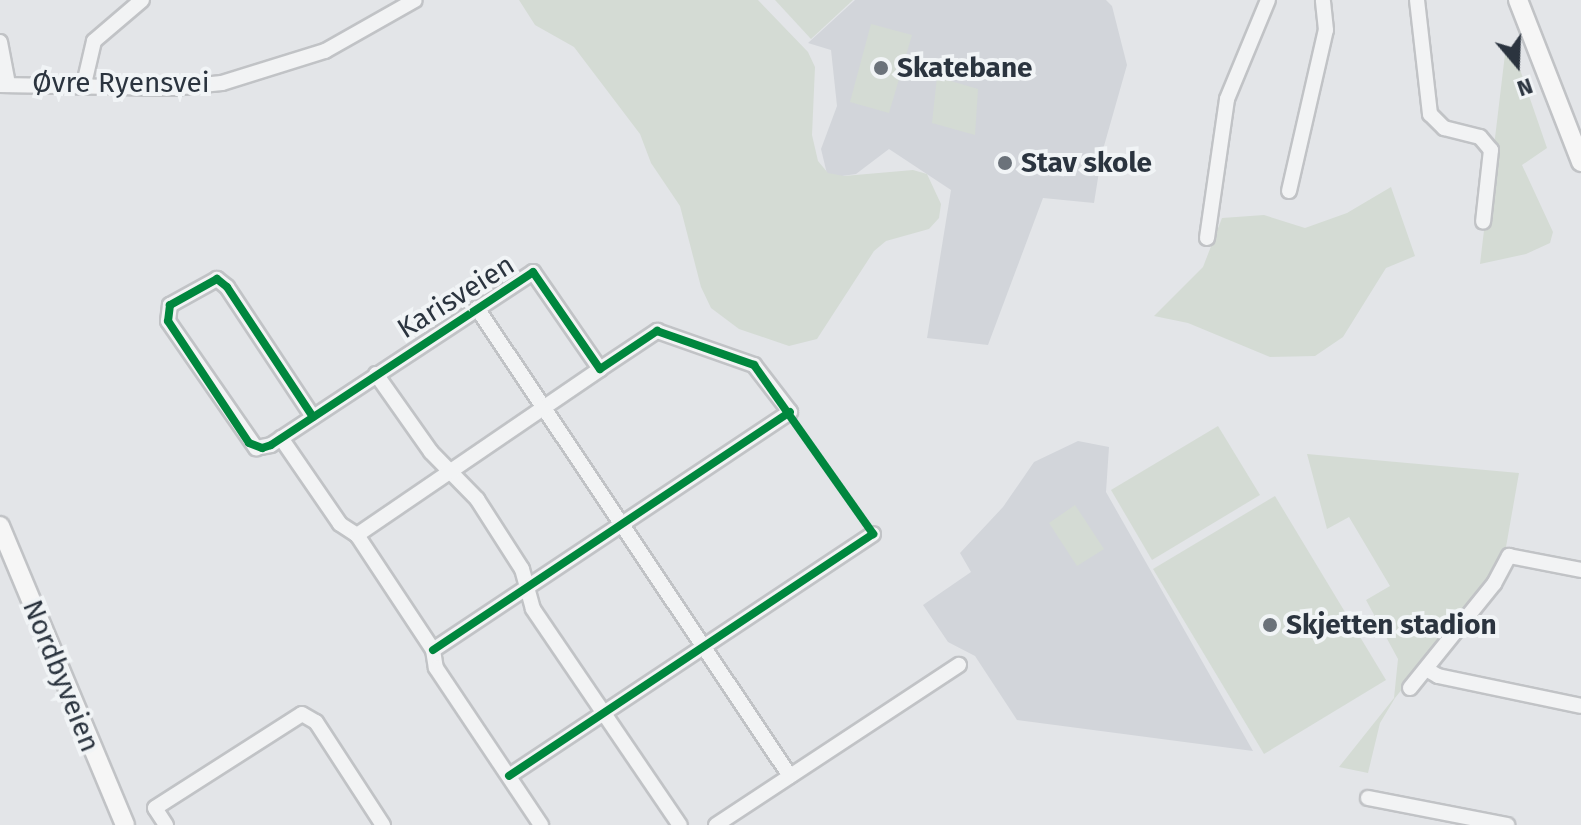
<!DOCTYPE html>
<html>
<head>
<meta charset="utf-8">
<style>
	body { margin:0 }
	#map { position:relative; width:1581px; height:825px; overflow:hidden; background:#e3e5e8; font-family:"Fira Sans",sans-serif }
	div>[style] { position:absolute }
	.built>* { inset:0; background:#d2d5da }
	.green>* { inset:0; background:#d4dbd4 }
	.roads { filter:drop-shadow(2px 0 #c1c3c6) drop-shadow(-2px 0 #c1c3c6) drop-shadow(0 2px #c1c3c6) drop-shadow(0 -2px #c1c3c6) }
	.minor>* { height:14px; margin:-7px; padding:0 7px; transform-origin:7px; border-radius:7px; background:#f2f3f4 }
	.major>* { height:18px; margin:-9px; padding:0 9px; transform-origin:9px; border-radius:9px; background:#f6f6f6 }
	.cycleway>* { height:8px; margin:-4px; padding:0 4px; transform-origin:4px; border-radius:4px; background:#00873e }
	.dots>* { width:22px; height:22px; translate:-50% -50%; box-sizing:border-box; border:4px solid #f1f4f6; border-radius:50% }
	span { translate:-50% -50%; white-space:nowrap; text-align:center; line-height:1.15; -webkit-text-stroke:8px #f1f4f6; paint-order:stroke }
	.poi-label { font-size:28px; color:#2b343f; font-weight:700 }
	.left { translate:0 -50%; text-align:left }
	.street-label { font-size:28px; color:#2b343f }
	.north { position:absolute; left:1477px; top:24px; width:80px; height:80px; -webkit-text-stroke:6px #f1f4f6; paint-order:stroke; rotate:161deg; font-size:22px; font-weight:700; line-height:32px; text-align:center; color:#2b343f }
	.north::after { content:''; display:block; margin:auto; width:28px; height:36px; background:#2b343f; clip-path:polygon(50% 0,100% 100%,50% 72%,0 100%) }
</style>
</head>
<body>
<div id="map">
	<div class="built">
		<div style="clip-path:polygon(855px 0,1106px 0,1112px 6px,1127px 65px,1102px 153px,1094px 203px,1043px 198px,988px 345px,927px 338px,951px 190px,889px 149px,856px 174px,828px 178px,821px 149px,837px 106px,831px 50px,808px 43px)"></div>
		<div style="clip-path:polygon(1078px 441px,1109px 447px,1106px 492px,1253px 751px,1017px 720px,975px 656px,948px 642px,923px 605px,971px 572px,960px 553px,1003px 507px,1034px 462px)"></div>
	</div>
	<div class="green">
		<div style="clip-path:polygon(519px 0,758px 0,808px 52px,815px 67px,812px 135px,818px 161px,828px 173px,844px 176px,913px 170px,927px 174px,941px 204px,939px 218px,929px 229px,886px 241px,874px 251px,817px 339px,789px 346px,739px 329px,711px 308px,701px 287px,680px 206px,651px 163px,640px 134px,574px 47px,535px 25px)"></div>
		<div style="clip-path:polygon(775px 0,853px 0,811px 39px)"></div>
		<div style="clip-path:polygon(871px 24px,912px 35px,889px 113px,850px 102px)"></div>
		<div style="clip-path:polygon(1505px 54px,1515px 55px,1547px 148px,1522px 165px,1553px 232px,1550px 243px,1526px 254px,1480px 264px)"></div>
		<div style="clip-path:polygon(937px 77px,978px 89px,975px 135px,932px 123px)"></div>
		<div style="clip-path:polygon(1391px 187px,1415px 256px,1386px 268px,1343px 337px,1315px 356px,1270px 357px,1188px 323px,1154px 316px,1203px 267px,1222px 218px,1264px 215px,1305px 228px,1347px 213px)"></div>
		<div style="clip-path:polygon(1218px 426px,1260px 495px,1152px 560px,1111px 490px)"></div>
		<div style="clip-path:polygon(1307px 454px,1519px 473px,1506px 547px,1486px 584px,1395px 698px,1380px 723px,1368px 773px,1339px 767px,1394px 698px,1398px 659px,1366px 600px,1390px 586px,1349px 517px,1327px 529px)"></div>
		<div style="clip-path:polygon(1275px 496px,1386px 680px,1264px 754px,1153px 569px)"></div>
		<div style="clip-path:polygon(1075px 505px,1104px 549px,1077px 566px,1049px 523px)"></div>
	</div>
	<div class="roads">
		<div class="minor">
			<div style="left:1417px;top:0;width:115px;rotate:83.5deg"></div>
			<div style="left:1430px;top:114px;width:20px;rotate:45deg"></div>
			<div style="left:1444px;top:128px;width:37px;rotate:14deg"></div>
			<div style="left:1480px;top:137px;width:17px;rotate:50deg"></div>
			<div style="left:1491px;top:150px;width:72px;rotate:96.3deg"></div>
			<div style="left:0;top:42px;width:43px;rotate:79.2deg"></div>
			<div style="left:84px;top:84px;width:44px;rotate:-76.9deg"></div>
			<div style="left:94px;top:41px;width:63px;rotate:-40.5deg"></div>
			<div style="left:0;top:85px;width:173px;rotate:1deg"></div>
			<div style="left:173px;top:88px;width:49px;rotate:-5.8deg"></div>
			<div style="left:222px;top:83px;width:108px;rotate:-17.3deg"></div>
			<div style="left:325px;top:51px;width:103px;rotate:-29.5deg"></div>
			<div style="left:1289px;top:191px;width:165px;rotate:-77.1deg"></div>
			<div style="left:1326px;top:30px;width:30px;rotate:-96deg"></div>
			<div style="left:1207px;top:238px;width:140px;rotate:-81.8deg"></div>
			<div style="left:1227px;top:99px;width:107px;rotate:-67.5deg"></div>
			<div style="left:477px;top:308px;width:563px;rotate:56.23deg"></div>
			<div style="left:376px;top:374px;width:95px;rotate:54.8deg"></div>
			<div style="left:431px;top:452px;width:66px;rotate:45.6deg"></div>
			<div style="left:477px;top:499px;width:83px;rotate:57.3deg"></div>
			<div style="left:522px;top:569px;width:41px;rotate:74.6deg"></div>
			<div style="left:533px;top:609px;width:261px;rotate:55.8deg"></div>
			<div style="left:313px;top:417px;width:156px;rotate:-123.5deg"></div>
			<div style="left:227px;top:287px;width:13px;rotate:-141deg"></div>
			<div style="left:217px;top:279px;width:54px;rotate:151deg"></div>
			<div style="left:170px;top:305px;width:16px;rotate:97deg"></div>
			<div style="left:168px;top:321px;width:155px;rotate:55.3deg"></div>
			<div style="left:256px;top:448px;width:15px;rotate:-11deg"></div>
			<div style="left:271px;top:445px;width:314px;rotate:-33.4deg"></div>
			<div style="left:533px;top:272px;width:118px;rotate:55.4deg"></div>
			<div style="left:600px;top:369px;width:69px;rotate:-33.7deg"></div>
			<div style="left:657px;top:331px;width:103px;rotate:19.3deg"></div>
			<div style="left:754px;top:365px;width:59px;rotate:52.5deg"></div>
			<div style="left:790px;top:412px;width:429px;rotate:146.3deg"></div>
			<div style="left:281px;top:438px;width:104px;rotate:55.5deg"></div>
			<div style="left:340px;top:524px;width:20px;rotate:33deg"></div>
			<div style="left:357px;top:535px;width:138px;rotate:56.5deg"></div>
			<div style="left:433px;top:650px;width:18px;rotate:81deg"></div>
			<div style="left:436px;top:668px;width:189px;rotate:56.2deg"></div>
			<div style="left:357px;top:535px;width:294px;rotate:-34.3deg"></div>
			<div style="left:1426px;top:669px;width:14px;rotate:30deg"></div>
			<div style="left:1438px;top:676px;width:146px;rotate:11.8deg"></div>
			<div style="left:1410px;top:688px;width:134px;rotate:-51.1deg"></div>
			<div style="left:1494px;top:584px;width:32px;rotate:-62deg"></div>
			<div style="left:1509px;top:556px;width:73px;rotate:11deg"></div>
			<div style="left:509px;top:776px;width:437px;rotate:-33.6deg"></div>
			<div style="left:1368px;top:798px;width:142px;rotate:11deg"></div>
			<div style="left:166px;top:825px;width:20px;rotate:-123deg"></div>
			<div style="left:155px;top:808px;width:174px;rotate:-32.6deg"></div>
			<div style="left:302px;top:714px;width:16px;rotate:30deg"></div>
			<div style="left:316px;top:722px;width:123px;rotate:57deg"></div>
			<div style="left:716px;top:825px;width:291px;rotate:-33.4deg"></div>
		</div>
		<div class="major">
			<div style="left:1518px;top:0;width:174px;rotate:68.7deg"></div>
			<div style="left:0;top:526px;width:324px;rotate:67.3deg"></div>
		</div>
	</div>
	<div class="cycleway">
		<div style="left:313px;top:417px;width:156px;rotate:-123.5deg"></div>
		<div style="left:227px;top:287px;width:13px;rotate:-141deg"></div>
		<div style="left:217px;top:279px;width:54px;rotate:151deg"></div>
		<div style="left:170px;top:305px;width:16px;rotate:97deg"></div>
		<div style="left:168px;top:321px;width:146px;rotate:56.4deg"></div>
		<div style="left:249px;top:443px;width:14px;rotate:21deg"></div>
		<div style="left:262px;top:448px;width:9px;rotate:-18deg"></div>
		<div style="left:271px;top:445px;width:314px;rotate:-33.4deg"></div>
		<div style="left:533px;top:272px;width:118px;rotate:55.4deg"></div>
		<div style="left:600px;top:369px;width:69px;rotate:-33.7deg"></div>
		<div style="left:657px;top:331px;width:103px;rotate:19.3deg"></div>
		<div style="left:754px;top:365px;width:207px;rotate:54.8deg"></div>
		<div style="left:873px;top:534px;width:437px;rotate:146.4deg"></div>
		<div style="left:433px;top:650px;width:429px;rotate:-33.7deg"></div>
	</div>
	<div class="dots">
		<div style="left:881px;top:68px;background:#6b727a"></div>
		<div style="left:1005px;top:163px;background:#6b727a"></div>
		<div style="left:1270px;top:625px;background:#6b727a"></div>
	</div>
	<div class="poi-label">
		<span class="left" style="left:897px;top:68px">Skatebane</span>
		<span class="left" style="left:1021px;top:163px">Stav skole</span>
		<span class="left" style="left:1286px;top:625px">Skjetten stadion</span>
	</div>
	<div class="street-label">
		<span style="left:121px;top:83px">Øvre Ryensvei</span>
		<span style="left:456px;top:297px;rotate:-32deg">Karisveien</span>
		<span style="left:61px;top:676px;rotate:68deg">Nordbyveien</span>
	</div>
	<div class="north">N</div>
</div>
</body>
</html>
